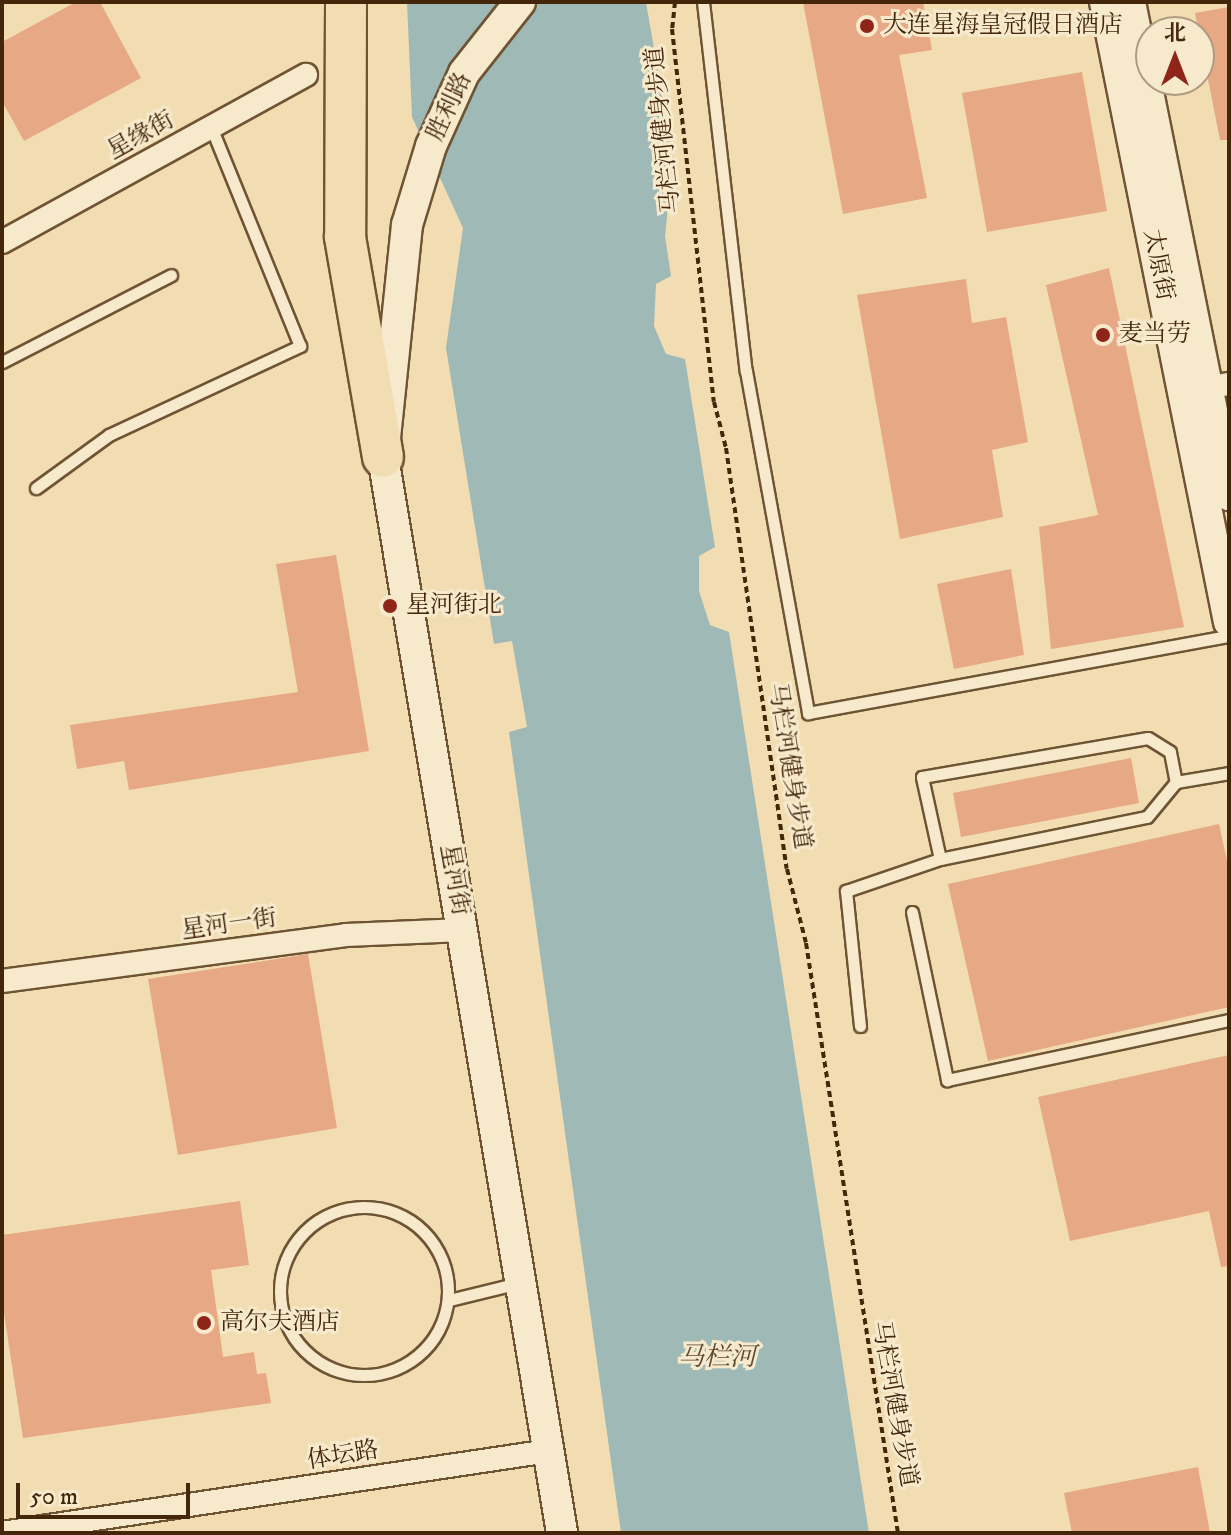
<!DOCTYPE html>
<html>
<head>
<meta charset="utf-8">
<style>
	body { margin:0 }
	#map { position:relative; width:1231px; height:1535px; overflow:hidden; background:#f1ddb1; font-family:"IM FELL DW Pica","Noto Serif SC",serif }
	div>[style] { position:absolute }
	.water>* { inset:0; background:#9fb9b7 }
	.building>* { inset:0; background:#e6a885 }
	.path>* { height:4px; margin-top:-2px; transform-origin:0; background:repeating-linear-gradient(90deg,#44260b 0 6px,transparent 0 10px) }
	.roads { filter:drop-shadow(2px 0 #6f5434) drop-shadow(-2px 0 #6f5434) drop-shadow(0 2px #6f5434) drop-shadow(0 -2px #6f5434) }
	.lane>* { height:11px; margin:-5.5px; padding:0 5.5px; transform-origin:5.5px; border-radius:5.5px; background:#f6e9cc }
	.lane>.ring { margin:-5.5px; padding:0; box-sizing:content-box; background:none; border:11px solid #f6e9cc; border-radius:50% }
	.street>* { height:22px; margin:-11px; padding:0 11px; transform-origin:11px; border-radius:11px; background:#f6e9cc }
	.secondary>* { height:30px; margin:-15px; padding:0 15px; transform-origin:15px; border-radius:15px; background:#f6e9cc }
	.highway>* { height:40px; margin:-20px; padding:0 20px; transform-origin:20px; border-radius:20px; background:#f1ddb1 }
	.dots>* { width:22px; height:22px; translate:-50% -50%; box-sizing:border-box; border:4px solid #f6e9cc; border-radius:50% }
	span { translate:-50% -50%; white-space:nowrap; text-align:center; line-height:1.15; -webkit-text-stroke:6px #f6e9cc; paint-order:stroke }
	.poi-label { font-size:24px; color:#44260b }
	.left { translate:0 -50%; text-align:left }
	.street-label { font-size:24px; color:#44260b }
	.water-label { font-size:26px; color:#5b4b36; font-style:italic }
	.frame { position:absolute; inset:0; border:4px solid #44260b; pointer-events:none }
	.north { position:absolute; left:1135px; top:16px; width:80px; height:80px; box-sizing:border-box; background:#f6e9cc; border:2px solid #af9b7f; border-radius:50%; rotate:0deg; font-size:22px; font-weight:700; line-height:32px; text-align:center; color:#44260b }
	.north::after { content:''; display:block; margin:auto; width:28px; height:36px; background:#8f2418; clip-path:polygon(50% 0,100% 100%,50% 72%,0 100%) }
	.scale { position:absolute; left:16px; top:1483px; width:174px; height:36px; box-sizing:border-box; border:4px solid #44260b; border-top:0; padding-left:10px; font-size:24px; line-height:28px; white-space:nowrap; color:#44260b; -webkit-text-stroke:6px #f6e9cc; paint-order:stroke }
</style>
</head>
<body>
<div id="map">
	<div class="water">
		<div style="clip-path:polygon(407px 2px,646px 2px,673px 160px,665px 236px,671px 276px,656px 284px,654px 326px,666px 354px,685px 359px,715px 547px,699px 556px,699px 591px,710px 625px,729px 632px,869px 1533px,621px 1533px,509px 732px,527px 727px,512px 641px,494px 644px,446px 348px,463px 228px,412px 117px)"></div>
	</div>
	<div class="building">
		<div style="clip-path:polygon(76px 2px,100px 2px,141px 78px,24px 141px,2px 101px,2px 42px)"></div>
		<div style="clip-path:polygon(803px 2px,923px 2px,932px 50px,899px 55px,927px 198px,843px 214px)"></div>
		<div style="clip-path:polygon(1229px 7px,1229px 140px,1220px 140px,1195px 13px)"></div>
		<div style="clip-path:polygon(1082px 72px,1107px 211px,987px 232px,962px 93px)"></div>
		<div style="clip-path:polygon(1109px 268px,1184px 627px,1051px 649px,1039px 527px,1098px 515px,1046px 285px)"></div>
		<div style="clip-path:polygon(966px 279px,972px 323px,1006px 317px,1028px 442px,992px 450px,1003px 517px,900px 539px,857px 295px)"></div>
		<div style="clip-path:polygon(336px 555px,369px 751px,129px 790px,124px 761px,77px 769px,70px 725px,298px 692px,276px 564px)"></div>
		<div style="clip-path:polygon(1011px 569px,1024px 655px,954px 669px,937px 584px)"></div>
		<div style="clip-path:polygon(1131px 758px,1139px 803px,961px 837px,953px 793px)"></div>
		<div style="clip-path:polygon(1219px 824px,1229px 870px,1229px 1007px,988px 1061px,948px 884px)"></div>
		<div style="clip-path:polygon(308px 954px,337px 1128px,178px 1155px,148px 979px)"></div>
		<div style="clip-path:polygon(1229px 1055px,1229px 1266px,1221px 1267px,1209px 1211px,1070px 1241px,1038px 1097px)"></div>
		<div style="clip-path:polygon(240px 1201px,249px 1265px,211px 1270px,223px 1357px,254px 1352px,257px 1374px,266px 1373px,271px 1403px,23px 1438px,2px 1300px,2px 1235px)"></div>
		<div style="clip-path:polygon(1198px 1467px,1210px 1533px,1072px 1533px,1064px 1493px)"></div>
	</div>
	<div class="path">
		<div style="left:675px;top:2px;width:27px;rotate:96deg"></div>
		<div style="left:672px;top:29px;width:375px;rotate:83.6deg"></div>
		<div style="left:714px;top:402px;width:48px;rotate:75.4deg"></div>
		<div style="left:726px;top:448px;width:425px;rotate:81.8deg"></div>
		<div style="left:787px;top:869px;width:76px;rotate:75.6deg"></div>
		<div style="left:806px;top:943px;width:597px;rotate:81.14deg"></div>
	</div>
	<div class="roads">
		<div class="lane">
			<div style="left:703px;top:2px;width:371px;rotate:83.4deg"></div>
			<div style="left:746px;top:371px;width:348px;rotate:79.7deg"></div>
			<div style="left:808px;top:713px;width:428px;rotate:-10.4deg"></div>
			<div style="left:2px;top:362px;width:190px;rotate:-27.2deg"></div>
			<div style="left:36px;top:488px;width:90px;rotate:-36deg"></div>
			<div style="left:109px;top:435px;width:211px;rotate:-25deg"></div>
			<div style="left:300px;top:346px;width:236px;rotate:-112.1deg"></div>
			<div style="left:940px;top:859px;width:84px;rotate:-102.4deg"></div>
			<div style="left:922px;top:777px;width:229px;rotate:-9.8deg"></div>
			<div style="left:1148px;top:738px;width:26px;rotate:32deg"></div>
			<div style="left:1170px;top:752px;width:31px;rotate:79deg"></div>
			<div style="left:912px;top:912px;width:172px;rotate:78.2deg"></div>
			<div style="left:947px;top:1080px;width:288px;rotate:-12deg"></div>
			<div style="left:860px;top:1026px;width:136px;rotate:-95.9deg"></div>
			<div style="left:846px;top:891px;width:99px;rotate:-18.8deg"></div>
			<div style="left:940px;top:859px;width:211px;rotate:-11.5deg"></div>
			<div style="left:1147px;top:817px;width:45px;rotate:-50.4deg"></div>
			<div style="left:1176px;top:782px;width:54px;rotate:-9.6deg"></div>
			<div class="ring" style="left:280px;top:1207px;width:157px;height:157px"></div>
			<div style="left:449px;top:1300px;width:72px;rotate:-13.7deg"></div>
		</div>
		<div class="street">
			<div style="left:2px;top:242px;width:347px;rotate:-28.8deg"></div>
			<div style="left:1192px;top:391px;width:38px;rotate:-11deg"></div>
			<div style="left:2px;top:981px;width:347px;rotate:-7.6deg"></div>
			<div style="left:346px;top:935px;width:117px;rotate:-2.4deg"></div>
			<div style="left:2px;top:1533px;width:553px;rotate:-8.53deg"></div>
		</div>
		<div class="secondary">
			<div style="left:520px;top:2px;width:90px;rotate:128.3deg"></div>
			<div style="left:464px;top:73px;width:80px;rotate:114.3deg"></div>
			<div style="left:431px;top:146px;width:83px;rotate:106.9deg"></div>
			<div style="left:407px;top:225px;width:233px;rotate:95.9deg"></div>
			<div style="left:383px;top:457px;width:1091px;rotate:80.55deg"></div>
			<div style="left:1105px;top:2px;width:632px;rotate:78.69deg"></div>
			<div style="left:1130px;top:2px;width:503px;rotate:78.65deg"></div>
		</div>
		<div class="highway">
			<div style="left:346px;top:2px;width:235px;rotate:90.2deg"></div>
			<div style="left:345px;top:237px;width:223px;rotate:80.2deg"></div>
		</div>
	</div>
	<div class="dots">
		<div style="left:867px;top:26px;background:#8f2418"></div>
		<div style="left:1103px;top:335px;background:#8f2418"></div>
		<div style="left:390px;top:606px;background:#8f2418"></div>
		<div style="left:204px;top:1323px;background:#8f2418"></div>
	</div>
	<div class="poi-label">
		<span class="left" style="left:883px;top:26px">大连星海皇冠假日酒店</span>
		<span class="left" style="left:1119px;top:335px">麦当劳</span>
		<span class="left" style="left:406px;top:606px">星河街北</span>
		<span class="left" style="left:220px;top:1323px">高尔夫酒店</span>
	</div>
	<div class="street-label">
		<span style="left:450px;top:107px;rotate:-65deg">胜利路</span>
		<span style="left:664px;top:130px;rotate:-96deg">马栏河健身步道</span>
		<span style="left:141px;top:136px;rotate:-29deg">星缘街</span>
		<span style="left:1158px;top:265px;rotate:79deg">太原街</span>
		<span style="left:789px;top:766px;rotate:81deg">马栏河健身步道</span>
		<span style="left:454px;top:880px;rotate:80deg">星河街</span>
		<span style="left:229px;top:925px;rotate:-8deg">星河一街</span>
		<span style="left:894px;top:1404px;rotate:80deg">马栏河健身步道</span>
		<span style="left:343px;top:1456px;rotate:-9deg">体坛路</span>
	</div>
	<div class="water-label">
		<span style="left:717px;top:1358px">马栏河</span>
	</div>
	<div class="frame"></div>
	<div class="north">北</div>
	<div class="scale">50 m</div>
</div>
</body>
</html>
